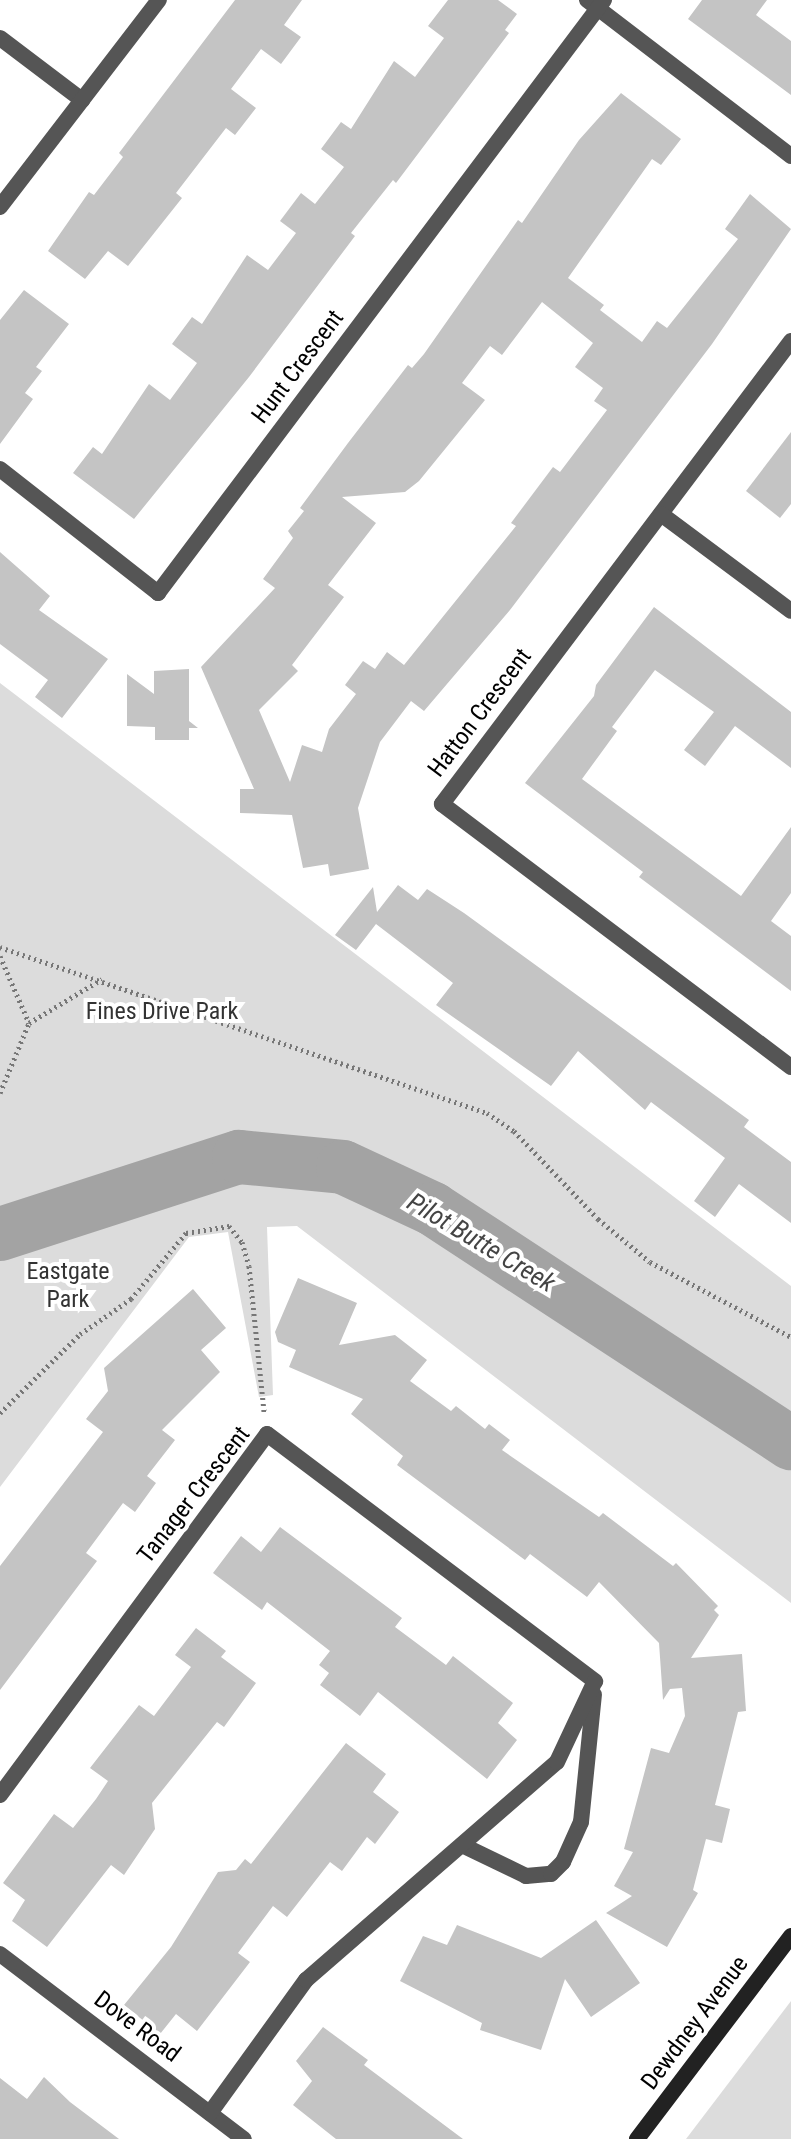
<!DOCTYPE html>
<html>
<head>
<meta charset="utf-8">
<style>
	body { margin:0 }
	#map { position:relative; width:791px; height:2139px; overflow:hidden; background:#fff; font-family:"Roboto Condensed",sans-serif }
	div>[style] { position:absolute }
	.green>* { inset:0; background:#dcdcdc }
	.stream>* { height:9px; margin:-4.5px; padding:0 4.5px; transform-origin:4.5px; border-radius:4.5px; background:#a3a3a3 }
	.river>* { height:54px; margin:-27px; padding:0 27px; transform-origin:27px; border-radius:27px; background:#a3a3a3 }
	.building>* { inset:0; background:#c4c4c4 }
	.path>* { height:5px; margin-top:-2.5px; transform-origin:0; background:repeating-linear-gradient(90deg,#777 0 2px,transparent 0 6px) }
	.street>* { height:16px; margin:-8px; padding:0 8px; transform-origin:8px; border-radius:8px; background:#555 }
	.secondary>* { height:16px; margin:-8px; padding:0 8px; transform-origin:8px; border-radius:8px; background:#222 }
	span { translate:-50% -50%; white-space:nowrap; text-align:center; line-height:1.15; -webkit-text-stroke:8px #fff; paint-order:stroke }
	.street-label { font-size:24px; color:#000 }
	.park-label { font-size:24px; color:#333 }
	.water-label { font-size:26px; color:#444; font-style:italic }
</style>
</head>
<body>
<div id="map">
	<div class="green">
		<div style="clip-path:polygon(0 683px,791px 1286px,791px 1603px,297px 1226px,267px 1227px,273px 1395px,259px 1397px,228px 1232px,189px 1237px,0 1487px)"></div>
		<div style="clip-path:polygon(791px 2001px,791px 2139px,686px 2139px)"></div>
	</div>
	<div class="stream">
		<div style="left:217px;top:1165px;width:21px;rotate:43deg"></div>
	</div>
	<div class="river">
		<div style="left:0;top:1234px;width:251px;rotate:-17.9deg"></div>
		<div style="left:239px;top:1157px;width:104px;rotate:5.5deg"></div>
		<div style="left:343px;top:1167px;width:99px;rotate:25deg"></div>
		<div style="left:433px;top:1209px;width:428px;rotate:33.2deg"></div>
	</div>
	<div class="building">
		<div style="clip-path:polygon(235px 0,302px 0,284px 25px,301px 37px,281px 64px,261px 49px,231px 89px,256px 108px,235px 135px,226px 128px,176px 193px,182px 198px,128px 266px,108px 251px,85px 279px,48px 251px,89px 192px,94px 195px,123px 157px,119px 153px)"></div>
		<div style="clip-path:polygon(448px 0,498px 0,517px 14px,505px 30px,509px 33px,396px 183px,393px 180px,351px 233px,355px 236px,249px 377px,134px 519px,73px 473px,93px 447px,102px 454px,149px 384px,170px 400px,197px 363px,172px 344px,192px 317px,202px 324px,247px 255px,268px 270px,296px 233px,280px 221px,301px 193px,315px 204px,344px 167px,321px 149px,341px 122px,351px 129px,394px 61px,415px 77px,444px 38px,428px 26px)"></div>
		<div style="clip-path:polygon(702px 0,767px 0,756px 15px,791px 41px,791px 95px,688px 19px)"></div>
		<div style="clip-path:polygon(evenodd,621px 93px,681px 139px,661px 165px,652px 159px,568px 278px,604px 305px,600px 310px,642px 342px,657px 321px,667px 328px,738px 239px,725px 229px,750px 194px,791px 229px,712px 344px,510px 610px,424px 711px,411px 701px,380px 742px,358px 808px,369px 869px,330px 876px,328px 864px,303px 868px,292px 815px,240px 813px,240px 789px,254px 789px,201px 667px,275px 588px,263px 579px,293px 538px,288px 531px,304px 511px,300px 508px,348px 443px,408px 365px,412px 368px,424px 354px,518px 220px,522px 223px,579px 140px,621px 93px,542px 302px,593px 343px,575px 367px,603px 388px,594px 401px,607px 410px,560px 472px,553px 467px,511px 523px,516px 526px,404px 665px,387px 652px,375px 669px,363px 661px,345px 685px,356px 694px,329px 729px,322px 752px,302px 745px,290px 782px,259px 710px,298px 671px,292px 665px,344px 597px,328px 585px,376px 523px,342px 497px,405px 492px,419px 481px,485px 400px,462px 383px,490px 346px,502px 355px,542px 302px)"></div>
		<div style="clip-path:polygon(24px 290px,69px 324px,36px 367px,42px 371px,25px 393px,33px 399px,0 444px,0 320px)"></div>
		<div style="clip-path:polygon(791px 432px,791px 504px,780px 518px,746px 491px)"></div>
		<div style="clip-path:polygon(0 552px,50px 596px,39px 610px,108px 659px,62px 718px,35px 697px,48px 680px,0 644px)"></div>
		<div style="clip-path:polygon(654px 607px,791px 712px,791px 768px,735px 726px,705px 766px,684px 750px,714px 712px,655px 670px,612px 727px,617px 731px,582px 779px,741px 896px,791px 827px,791px 893px,771px 921px,791px 936px,791px 991px,639px 877px,643px 872px,525px 783px,594px 696px,596px 685px)"></div>
		<div style="clip-path:polygon(189px 669px,189px 721px,198px 728px,189px 728px,189px 740px,155px 740px,155px 727px,127px 726px,127px 674px,154px 694px,154px 671px)"></div>
		<div style="clip-path:polygon(398px 885px,418px 900px,427px 889px,464px 913px,749px 1120px,744px 1127px,791px 1162px,791px 1223px,739px 1184px,715px 1217px,694px 1201px,725px 1158px,651px 1102px,645px 1110px,578px 1051px,551px 1086px,436px 1005px,453px 983px,376px 924px,356px 950px,335px 935px,373px 887px,377px 912px)"></div>
		<div style="clip-path:polygon(298px 1278px,357px 1303px,339px 1345px,395px 1335px,427px 1360px,410px 1381px,451px 1411px,456px 1406px,485px 1429px,489px 1424px,510px 1440px,502px 1450px,599px 1517px,603px 1513px,673px 1566px,676px 1563px,718px 1606px,714px 1610px,719px 1615px,691px 1658px,742px 1654px,746px 1711px,738px 1712px,715px 1805px,730px 1809px,722px 1843px,706px 1839px,693px 1890px,698px 1893px,667px 1947px,606px 1913px,632px 1896px,614px 1886px,633px 1852px,624px 1849px,651px 1748px,669px 1753px,685px 1716px,682px 1688px,670px 1689px,663px 1700px,659px 1643px,599px 1582px,587px 1597px,530px 1554px,525px 1560px,397px 1465px,403px 1456px,351px 1414px,363px 1399px,289px 1367px,296px 1350px,278px 1342px,275px 1332px)"></div>
		<div style="clip-path:polygon(193px 1289px,226px 1328px,201px 1350px,220px 1372px,162px 1430px,175px 1440px,147px 1476px,156px 1483px,135px 1512px,123px 1503px,86px 1553px,97px 1561px,0 1690px,0 1566px,103px 1432px,86px 1419px,108px 1391px,104px 1368px)"></div>
		<div style="clip-path:polygon(280px 1527px,402px 1618px,395px 1627px,446px 1665px,453px 1656px,513px 1703px,498px 1723px,517px 1740px,487px 1779px,378px 1692px,360px 1716px,320px 1685px,329px 1673px,319px 1665px,330px 1651px,267px 1602px,262px 1610px,213px 1573px,241px 1536px,261px 1552px)"></div>
		<div style="clip-path:polygon(196px 1628px,226px 1651px,221px 1657px,256px 1683px,224px 1727px,217px 1722px,152px 1803px,155px 1829px,124px 1875px,111px 1865px,47px 1947px,12px 1921px,25px 1900px,3px 1883px,54px 1814px,73px 1828px,96px 1799px,108px 1781px,90px 1768px,139px 1705px,154px 1716px,191px 1667px,175px 1655px)"></div>
		<div style="clip-path:polygon(346px 1743px,386px 1774px,373px 1792px,399px 1812px,375px 1844px,367px 1837px,342px 1871px,330px 1862px,287px 1917px,273px 1906px,238px 1953px,250px 1962px,197px 2031px,176px 2014px,160px 2034px,124px 2005px,171px 1947px,218px 1872px,236px 1870px,245px 1859px,251px 1864px)"></div>
		<div style="clip-path:polygon(596px 1920px,640px 1983px,591px 2017px,565px 1979px,541px 2050px,480px 2030px,482px 2023px,400px 1981px,423px 1936px,447px 1945px,457px 1925px,541px 1958px)"></div>
		<div style="clip-path:polygon(323px 2027px,368px 2060px,364px 2065px,463px 2139px,336px 2139px,293px 2105px,312px 2081px,296px 2061px)"></div>
		<div style="clip-path:polygon(44px 2077px,70px 2102px,119px 2139px,0 2139px,0 2078px,27px 2099px)"></div>
	</div>
	<div class="path">
		<div style="left:0;top:947px;width:515px;rotate:18.82deg"></div>
		<div style="left:487px;top:1113px;width:32px;rotate:34deg"></div>
		<div style="left:514px;top:1131px;width:122px;rotate:46.3deg"></div>
		<div style="left:598px;top:1219px;width:67px;rotate:39.6deg"></div>
		<div style="left:650px;top:1262px;width:160px;rotate:28deg"></div>
		<div style="left:0;top:956px;width:73px;rotate:66.6deg"></div>
		<div style="left:0;top:1093px;width:76px;rotate:-67.5deg"></div>
		<div style="left:29px;top:1023px;width:85px;rotate:-31.1deg"></div>
		<div style="left:0;top:1413px;width:112px;rotate:-44.6deg"></div>
		<div style="left:80px;top:1334px;width:62px;rotate:-34.5deg"></div>
		<div style="left:131px;top:1299px;width:86px;rotate:-50.2deg"></div>
		<div style="left:186px;top:1233px;width:44px;rotate:-9.2deg"></div>
		<div style="left:229px;top:1226px;width:21px;rotate:51deg"></div>
		<div style="left:242px;top:1242px;width:25px;rotate:74deg"></div>
		<div style="left:249px;top:1266px;width:147px;rotate:84.1deg"></div>
	</div>
	<div class="street">
		<div style="left:587px;top:0;width:257px;rotate:37.4deg"></div>
		<div style="left:0;top:38px;width:103px;rotate:37.1deg"></div>
		<div style="left:0;top:207px;width:261px;rotate:-52.5deg"></div>
		<div style="left:791px;top:341px;width:580px;rotate:127.01deg"></div>
		<div style="left:442px;top:804px;width:437px;rotate:37deg"></div>
		<div style="left:0;top:469px;width:201px;rotate:38.1deg"></div>
		<div style="left:158px;top:593px;width:742px;rotate:-53.05deg"></div>
		<div style="left:661px;top:514px;width:162px;rotate:36.7deg"></div>
		<div style="left:0;top:1795px;width:449px;rotate:-53.5deg"></div>
		<div style="left:267px;top:1434px;width:411px;rotate:37deg"></div>
		<div style="left:462px;top:1845px;width:71px;rotate:25.8deg"></div>
		<div style="left:526px;top:1876px;width:25px;rotate:-5deg"></div>
		<div style="left:551px;top:1874px;width:17px;rotate:-45deg"></div>
		<div style="left:563px;top:1862px;width:44px;rotate:-65.8deg"></div>
		<div style="left:581px;top:1822px;width:128px;rotate:-84.2deg"></div>
		<div style="left:0;top:1954px;width:306px;rotate:37.2deg"></div>
		<div style="left:210px;top:2113px;width:164px;rotate:-54.2deg"></div>
		<div style="left:306px;top:1980px;width:332px;rotate:-41deg"></div>
		<div style="left:557px;top:1762px;width:89px;rotate:-64.9deg"></div>
	</div>
	<div class="secondary">
		<div style="left:637px;top:2139px;width:255px;rotate:-52.8deg"></div>
	</div>
	<div class="street-label">
		<span style="left:298px;top:367px;rotate:-53deg">Hunt Crescent</span>
		<span style="left:480px;top:713px;rotate:-53deg">Hatton Crescent</span>
		<span style="left:194px;top:1495px;rotate:-52deg">Tanager Crescent</span>
		<span style="left:695px;top:2023px;rotate:-53deg">Dewdney Avenue</span>
		<span style="left:137px;top:2027px;rotate:37deg">Dove Road</span>
	</div>
	<div class="park-label">
		<span style="left:162px;top:1012px">Fines Drive Park</span>
		<span style="left:68px;top:1286px">Eastgate<br>Park</span>
	</div>
	<div class="water-label">
		<span style="left:481px;top:1243px;rotate:31deg">Pilot Butte Creek</span>
	</div>
</div>
</body>
</html>
